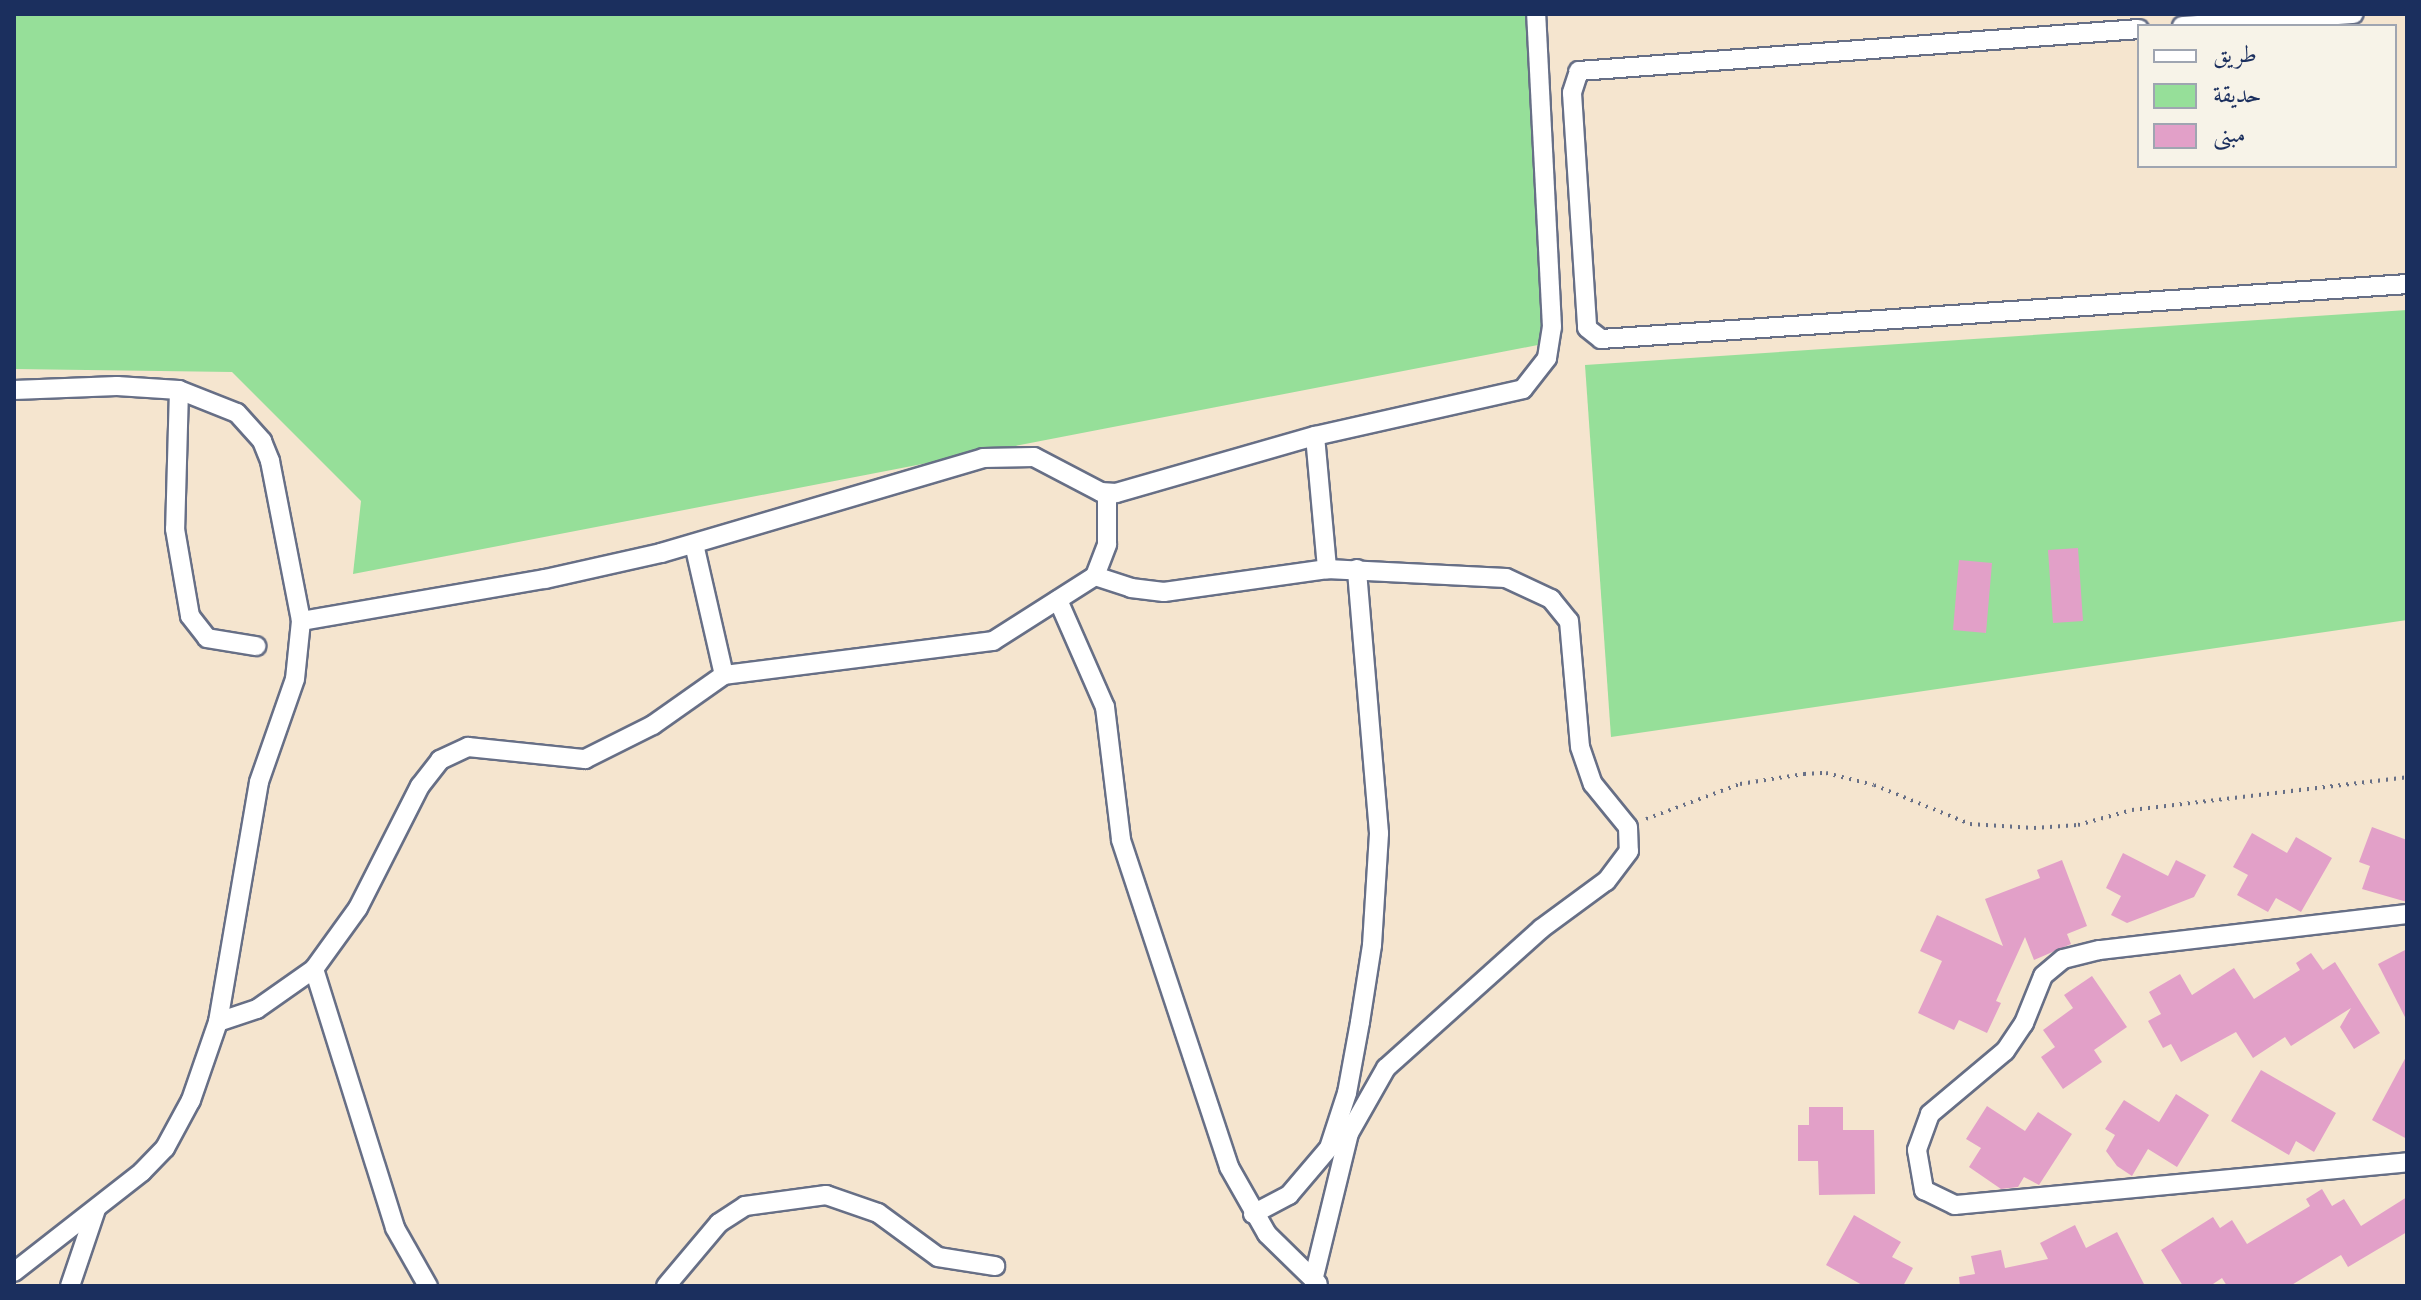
<!DOCTYPE html>
<html>
<head>
<meta charset="utf-8">
<style>
	body { margin:0 }
	#map { position:relative; width:2421px; height:1300px; overflow:hidden; background:#f5e5cf; font-family:"Sorts Mill Goudy",Amiri,serif }
	div>[style] { position:absolute }
	.green>* { inset:0; background:#96df99 }
	.building>* { inset:0; background:#e2a0c8 }
	.path>* { height:4px; margin-top:-2px; transform-origin:0; background:repeating-linear-gradient(90deg,#676f86 0 2px,transparent 0 8px) }
	.roads { filter:drop-shadow(2px 0 #676f86) drop-shadow(-2px 0 #676f86) drop-shadow(0 2px #676f86) drop-shadow(0 -2px #676f86) }
	.street>* { height:18px; margin:-9px; padding:0 9px; transform-origin:9px; border-radius:9px; background:#fff }
	span { translate:-50% -50%; white-space:nowrap; text-align:center; line-height:1.15; -webkit-text-stroke:8px #f7f3e8; paint-order:stroke }
	.frame { position:absolute; inset:0; border:16px solid #1b2f5e; pointer-events:none }
	.legend { position:absolute; left:2137px; top:24px; width:260px; height:144px; box-sizing:border-box; background:#f7f3e8; border:2px solid #9fa5b1; margin:0; padding:10px 14px; list-style:none; font-size:24px; color:#1b2f5e }
	.legend li { display:flex; align-items:center; gap:16px; height:40px }
	.legend b { width:40px; border:2px solid #9fa5b1 }
</style>
</head>
<body>
<div id="map">
	<div class="green">
		<div style="clip-path:polygon(14px 14px,1531px 14px,1548px 343px,353px 574px,361px 501px,232px 372px,14px 369px)"></div>
		<div style="clip-path:polygon(2407px 310px,2407px 620px,1611px 737px,1585px 365px)"></div>
	</div>
	<div class="building">
		<div style="clip-path:polygon(2078px 548px,2083px 621px,2053px 623px,2048px 550px)"></div>
		<div style="clip-path:polygon(1959px 560px,1992px 563px,1986px 633px,1953px 630px)"></div>
		<div style="clip-path:polygon(2372px 827px,2407px 840px,2407px 902px,2362px 889px,2370px 866px,2359px 862px)"></div>
		<div style="clip-path:polygon(2252px 833px,2287px 853px,2296px 837px,2332px 858px,2301px 912px,2276px 898px,2268px 912px,2237px 895px,2248px 875px,2233px 867px)"></div>
		<div style="clip-path:polygon(2123px 853px,2168px 876px,2176px 860px,2206px 875px,2194px 897px,2127px 923px,2111px 915px,2121px 896px,2106px 888px)"></div>
		<div style="clip-path:polygon(2062px 860px,2087px 926px,2067px 934px,2071px 944px,2034px 960px,2025px 937px,1996px 1001px,2001px 1003px,1987px 1033px,1959px 1020px,1954px 1030px,1918px 1013px,1942px 961px,1920px 951px,1937px 915px,2003px 946px,1985px 899px,2040px 878px,2037px 870px)"></div>
		<div style="clip-path:polygon(2407px 949px,2407px 1021px,2378px 964px)"></div>
		<div style="clip-path:polygon(2311px 953px,2323px 970px,2335px 962px,2380px 1033px,2354px 1049px,2340px 1027px,2351px 1008px,2291px 1046px,2285px 1037px,2253px 1058px,2236px 1032px,2181px 1062px,2171px 1044px,2163px 1048px,2148px 1021px,2161px 1014px,2149px 992px,2180px 974px,2192px 995px,2234px 968px,2254px 999px,2300px 970px,2296px 963px)"></div>
		<div style="clip-path:polygon(2092px 976px,2127px 1027px,2094px 1050px,2102px 1062px,2063px 1089px,2041px 1057px,2055px 1047px,2043px 1030px,2073px 1008px,2064px 995px)"></div>
		<div style="clip-path:polygon(2407px 1055px,2407px 1139px,2372px 1120px)"></div>
		<div style="clip-path:polygon(2261px 1070px,2336px 1113px,2314px 1152px,2296px 1141px,2289px 1155px,2231px 1121px)"></div>
		<div style="clip-path:polygon(2176px 1094px,2209px 1115px,2177px 1167px,2148px 1149px,2132px 1176px,2117px 1166px,2106px 1151px,2115px 1135px,2105px 1129px,2124px 1100px,2159px 1122px)"></div>
		<div style="clip-path:polygon(1987px 1106px,2025px 1131px,2038px 1112px,2072px 1134px,2039px 1185px,2024px 1177px,2018px 1187px,2001px 1189px,1969px 1167px,1981px 1148px,1966px 1139px)"></div>
		<div style="clip-path:polygon(1809px 1107px,1843px 1107px,1843px 1130px,1874px 1130px,1875px 1194px,1819px 1195px,1818px 1161px,1798px 1161px,1798px 1125px,1809px 1125px)"></div>
		<div style="clip-path:polygon(2322px 1189px,2332px 1206px,2344px 1199px,2361px 1226px,2407px 1197px,2407px 1232px,2348px 1267px,2341px 1255px,2290px 1286px,2227px 1286px,2222px 1278px,2210px 1286px,2183px 1286px,2161px 1250px,2213px 1217px,2220px 1228px,2232px 1220px,2247px 1244px,2310px 1206px,2306px 1199px)"></div>
		<div style="clip-path:polygon(1854px 1215px,1901px 1242px,1892px 1257px,1913px 1268px,1903px 1286px,1864px 1286px,1826px 1265px)"></div>
		<div style="clip-path:polygon(2075px 1225px,2086px 1248px,2117px 1232px,2145px 1286px,1960px 1286px,1959px 1277px,1975px 1274px,1971px 1256px,2001px 1250px,2005px 1268px,2048px 1259px,2040px 1243px)"></div>
	</div>
	<div class="path">
		<div style="left:1646px;top:819px;width:100px;rotate:-20.4deg"></div>
		<div style="left:1740px;top:784px;width:65px;rotate:-8.9deg"></div>
		<div style="left:1804px;top:774px;width:22px;rotate:-3deg"></div>
		<div style="left:1826px;top:773px;width:49px;rotate:14deg"></div>
		<div style="left:1874px;top:785px;width:104px;rotate:22.1deg"></div>
		<div style="left:1970px;top:824px;width:64px;rotate:3.6deg"></div>
		<div style="left:2034px;top:828px;width:44px;rotate:-3.9deg"></div>
		<div style="left:2078px;top:825px;width:56px;rotate:-15.5deg"></div>
		<div style="left:2132px;top:810px;width:277px;rotate:-6.8deg"></div>
	</div>
	<div class="roads">
		<div class="street">
			<div style="left:2182px;top:26px;width:172px;rotate:-4deg"></div>
			<div style="left:2139px;top:29px;width:562px;rotate:175.71deg"></div>
			<div style="left:1579px;top:71px;width:23px;rotate:108deg"></div>
			<div style="left:1572px;top:93px;width:235px;rotate:86.3deg"></div>
			<div style="left:1587px;top:328px;width:18px;rotate:38deg"></div>
			<div style="left:1601px;top:339px;width:808px;rotate:-3.9deg"></div>
			<div style="left:14px;top:390px;width:103px;rotate:-2.2deg"></div>
			<div style="left:117px;top:386px;width:62px;rotate:3.7deg"></div>
			<div style="left:179px;top:390px;width:62px;rotate:21.6deg"></div>
			<div style="left:237px;top:413px;width:38px;rotate:48deg"></div>
			<div style="left:262px;top:441px;width:22px;rotate:68deg"></div>
			<div style="left:270px;top:461px;width:163px;rotate:79deg"></div>
			<div style="left:301px;top:621px;width:58px;rotate:95.9deg"></div>
			<div style="left:295px;top:679px;width:109px;rotate:109.3deg"></div>
			<div style="left:259px;top:782px;width:243px;rotate:99.7deg"></div>
			<div style="left:218px;top:1022px;width:83px;rotate:109.1deg"></div>
			<div style="left:191px;top:1100px;width:55px;rotate:118.4deg"></div>
			<div style="left:165px;top:1148px;width:33px;rotate:134deg"></div>
			<div style="left:142px;top:1172px;width:162px;rotate:142deg"></div>
			<div style="left:179px;top:390px;width:139px;rotate:91.6deg"></div>
			<div style="left:175px;top:529px;width:88px;rotate:80.2deg"></div>
			<div style="left:190px;top:616px;width:28px;rotate:52deg"></div>
			<div style="left:207px;top:638px;width:50px;rotate:9.3deg"></div>
			<div style="left:1315px;top:436px;width:134px;rotate:84.8deg"></div>
			<div style="left:694px;top:544px;width:134px;rotate:77.1deg"></div>
			<div style="left:1095px;top:576px;width:38px;rotate:18deg"></div>
			<div style="left:1131px;top:588px;width:33px;rotate:7deg"></div>
			<div style="left:1164px;top:592px;width:165px;rotate:-8deg"></div>
			<div style="left:1327px;top:569px;width:179px;rotate:2.9deg"></div>
			<div style="left:1506px;top:578px;width:50px;rotate:25deg"></div>
			<div style="left:1551px;top:599px;width:28px;rotate:51deg"></div>
			<div style="left:1569px;top:621px;width:126px;rotate:85deg"></div>
			<div style="left:1580px;top:747px;width:39px;rotate:71deg"></div>
			<div style="left:1593px;top:784px;width:55px;rotate:50.9deg"></div>
			<div style="left:1628px;top:827px;width:24px;rotate:88deg"></div>
			<div style="left:1629px;top:851px;width:38px;rotate:127deg"></div>
			<div style="left:1606px;top:881px;width:81px;rotate:143.6deg"></div>
			<div style="left:1541px;top:929px;width:208px;rotate:138.1deg"></div>
			<div style="left:1386px;top:1068px;width:75px;rotate:119.6deg"></div>
			<div style="left:1349px;top:1133px;width:148px;rotate:103.7deg"></div>
			<div style="left:1058px;top:600px;width:117px;rotate:66.3deg"></div>
			<div style="left:1105px;top:707px;width:134px;rotate:83.1deg"></div>
			<div style="left:1121px;top:840px;width:344px;rotate:71.7deg"></div>
			<div style="left:1229px;top:1167px;width:77px;rotate:60.4deg"></div>
			<div style="left:1267px;top:1234px;width:71px;rotate:44.4deg"></div>
			<div style="left:301px;top:621px;width:248px;rotate:-9.8deg"></div>
			<div style="left:545px;top:579px;width:119px;rotate:-12.6deg"></div>
			<div style="left:661px;top:553px;width:336px;rotate:-16.4deg"></div>
			<div style="left:983px;top:458px;width:51px;rotate:-1.1deg"></div>
			<div style="left:1034px;top:457px;width:76px;rotate:27.6deg"></div>
			<div style="left:1101px;top:492px;width:15px;rotate:4deg"></div>
			<div style="left:1116px;top:493px;width:207px;rotate:-16deg"></div>
			<div style="left:1315px;top:436px;width:213px;rotate:-12.7deg"></div>
			<div style="left:1523px;top:389px;width:39px;rotate:-52deg"></div>
			<div style="left:1547px;top:358px;width:31px;rotate:-81deg"></div>
			<div style="left:1552px;top:327px;width:313px;rotate:-92.9deg"></div>
			<div style="left:2407px;top:914px;width:310px;rotate:173.3deg"></div>
			<div style="left:2099px;top:950px;width:37px;rotate:166deg"></div>
			<div style="left:2063px;top:959px;width:26px;rotate:140deg"></div>
			<div style="left:2043px;top:976px;width:51px;rotate:112deg"></div>
			<div style="left:2024px;top:1023px;width:34px;rotate:124deg"></div>
			<div style="left:2005px;top:1051px;width:98px;rotate:140deg"></div>
			<div style="left:1930px;top:1114px;width:38px;rotate:110deg"></div>
			<div style="left:1917px;top:1150px;width:41px;rotate:80.1deg"></div>
			<div style="left:1924px;top:1190px;width:34px;rotate:26deg"></div>
			<div style="left:1955px;top:1205px;width:454px;rotate:-5.4deg"></div>
			<div style="left:314px;top:969px;width:271px;rotate:72.6deg"></div>
			<div style="left:395px;top:1228px;width:67px;rotate:60.4deg"></div>
			<div style="left:218px;top:1022px;width:41px;rotate:-18.4deg"></div>
			<div style="left:257px;top:1009px;width:70px;rotate:-35.1deg"></div>
			<div style="left:314px;top:969px;width:75px;rotate:-54.2deg"></div>
			<div style="left:358px;top:908px;width:137px;rotate:-63.1deg"></div>
			<div style="left:420px;top:786px;width:33px;rotate:-52deg"></div>
			<div style="left:440px;top:760px;width:31px;rotate:-25deg"></div>
			<div style="left:468px;top:747px;width:118px;rotate:5.9deg"></div>
			<div style="left:585px;top:759px;width:76px;rotate:-26.6deg"></div>
			<div style="left:653px;top:725px;width:87px;rotate:-35.2deg"></div>
			<div style="left:724px;top:675px;width:271px;rotate:-7.2deg"></div>
			<div style="left:993px;top:641px;width:121px;rotate:-32.5deg"></div>
			<div style="left:1095px;top:576px;width:34px;rotate:-69deg"></div>
			<div style="left:1107px;top:544px;width:50px;rotate:-90deg"></div>
			<div style="left:1253px;top:1214px;width:41px;rotate:-27.8deg"></div>
			<div style="left:1289px;top:1195px;width:62px;rotate:-49.6deg"></div>
			<div style="left:1329px;top:1148px;width:58px;rotate:-71.9deg"></div>
			<div style="left:1347px;top:1093px;width:72px;rotate:-79.6deg"></div>
			<div style="left:1360px;top:1022px;width:78px;rotate:-81.1deg"></div>
			<div style="left:1372px;top:945px;width:112px;rotate:-86.4deg"></div>
			<div style="left:1379px;top:833px;width:265px;rotate:-94.8deg"></div>
			<div style="left:70px;top:1286px;width:81px;rotate:-71.3deg"></div>
			<div style="left:666px;top:1286px;width:82px;rotate:-49.9deg"></div>
			<div style="left:719px;top:1223px;width:31px;rotate:-33deg"></div>
			<div style="left:745px;top:1206px;width:82px;rotate:-7.7deg"></div>
			<div style="left:826px;top:1195px;width:55px;rotate:19.1deg"></div>
			<div style="left:878px;top:1213px;width:74px;rotate:36.3deg"></div>
			<div style="left:938px;top:1257px;width:58px;rotate:9deg"></div>
		</div>
	</div>
	<div class="frame"></div>
	<ul class="legend">
	<li><b style="height:10px;background:#fff"></b>طريق</li>
	<li><b style="height:22px;background:#96df99"></b>حديقة</li>
	<li><b style="height:22px;background:#e2a0c8"></b>مبنى</li>
	</ul>
</div>
</body>
</html>
